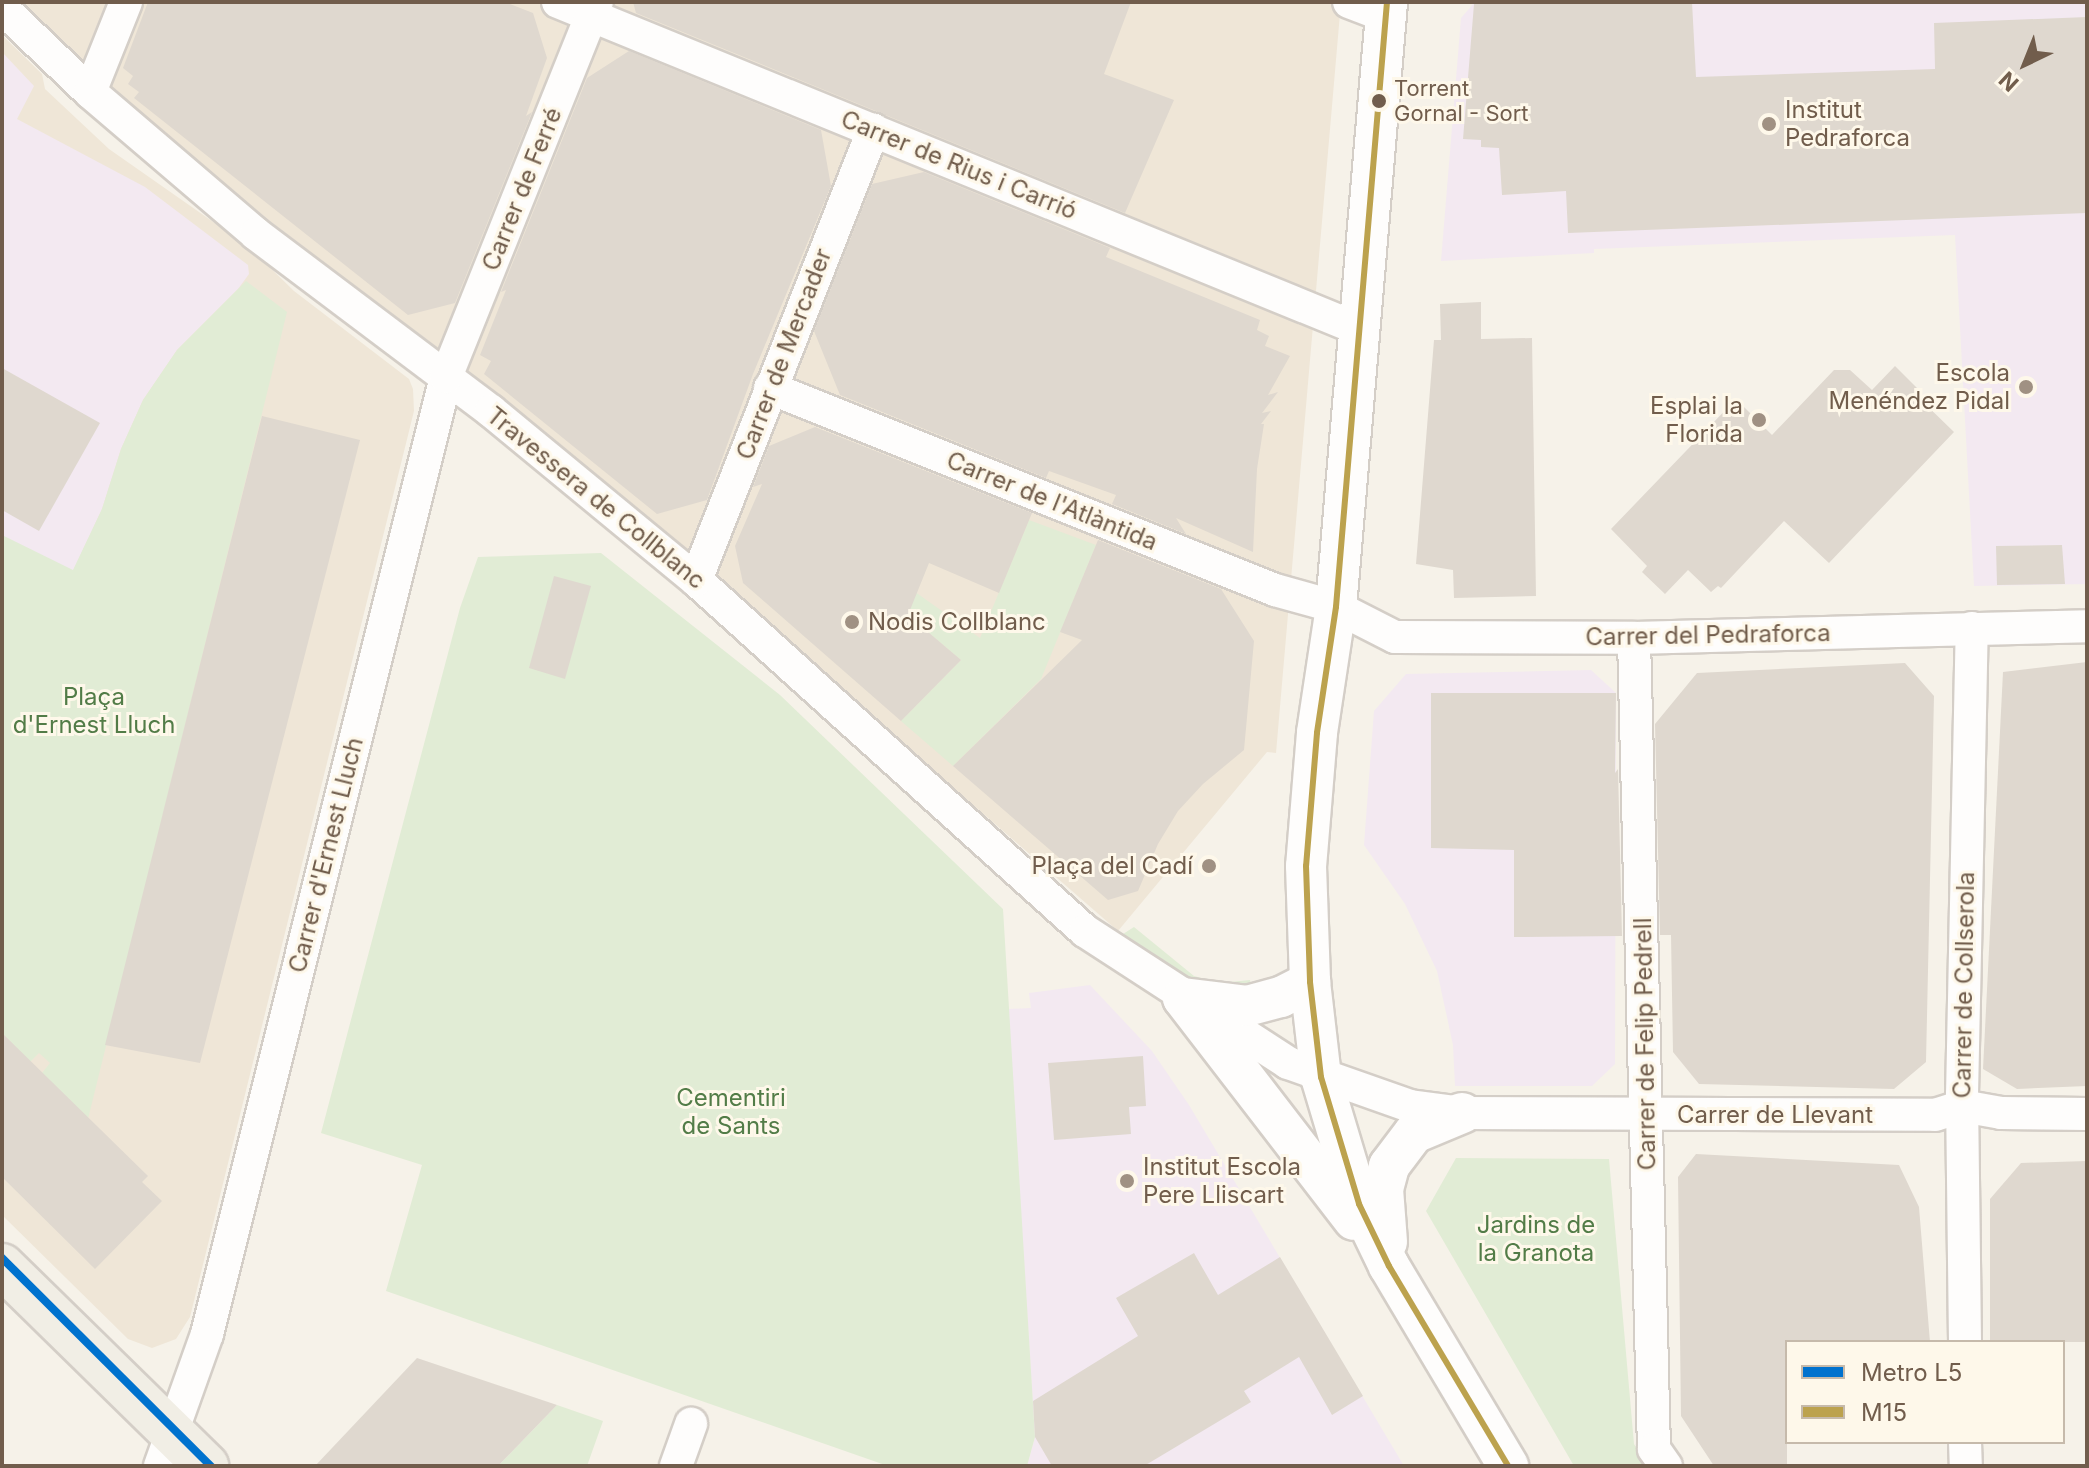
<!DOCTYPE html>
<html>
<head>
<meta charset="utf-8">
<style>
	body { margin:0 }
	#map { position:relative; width:2089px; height:1468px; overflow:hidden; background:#f6f2e9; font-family:Inter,sans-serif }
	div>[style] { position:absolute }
	.residential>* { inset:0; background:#efe6d7 }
	.education>* { inset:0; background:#f3e9f1 }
	.green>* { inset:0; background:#e1ecd5 }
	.building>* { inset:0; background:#dfd8cf }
	.roads { filter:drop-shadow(2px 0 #d4cec7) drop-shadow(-2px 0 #d4cec7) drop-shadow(0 2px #d4cec7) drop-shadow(0 -2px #d4cec7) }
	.minor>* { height:32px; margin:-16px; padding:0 16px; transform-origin:16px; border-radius:16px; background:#fefdfc }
	.tertiary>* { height:40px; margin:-20px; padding:0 20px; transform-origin:20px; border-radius:20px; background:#fefdfc }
	.primary>* { height:44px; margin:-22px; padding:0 22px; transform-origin:22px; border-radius:22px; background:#f1eee5 }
	.bus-1>* { height:6px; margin:-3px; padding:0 3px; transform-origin:3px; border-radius:3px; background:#bca24e }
	.metro-1>* { height:8px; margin:-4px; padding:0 4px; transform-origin:4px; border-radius:4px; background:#0072ce }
	.dots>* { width:22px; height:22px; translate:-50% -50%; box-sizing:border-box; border:4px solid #fef8ea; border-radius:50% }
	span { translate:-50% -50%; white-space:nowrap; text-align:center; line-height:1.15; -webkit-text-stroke:6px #fef8ea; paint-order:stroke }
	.bus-label { font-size:22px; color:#715d4c }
	.left { translate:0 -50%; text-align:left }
	.poi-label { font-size:24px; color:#715d4c }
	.right { translate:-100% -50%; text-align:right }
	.street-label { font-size:24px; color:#715d4c }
	.park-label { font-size:24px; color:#527c47 }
	.frame { position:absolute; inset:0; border:4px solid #715d4c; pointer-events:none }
	.legend { position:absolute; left:1785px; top:1340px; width:280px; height:104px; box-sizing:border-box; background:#fef8ea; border:2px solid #c6baab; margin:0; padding:10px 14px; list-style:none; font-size:24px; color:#715d4c }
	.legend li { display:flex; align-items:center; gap:16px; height:40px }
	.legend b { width:40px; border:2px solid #c6baab }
	.north { position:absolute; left:1985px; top:24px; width:80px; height:80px; -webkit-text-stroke:6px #fef8ea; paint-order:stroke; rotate:223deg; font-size:22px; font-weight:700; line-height:32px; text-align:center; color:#715d4c }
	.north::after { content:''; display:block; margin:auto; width:28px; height:36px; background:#715d4c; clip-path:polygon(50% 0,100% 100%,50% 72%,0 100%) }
</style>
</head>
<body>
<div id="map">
	<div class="residential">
		<div style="clip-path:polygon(22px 2px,1341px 2px,1276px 753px,1267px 752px,1118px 931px,665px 537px,115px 97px)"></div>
		<div style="clip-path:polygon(2px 35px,42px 74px,45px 89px,109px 149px,249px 247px,294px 291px,409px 379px,413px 389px,414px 411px,190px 1317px,176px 1339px,152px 1348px,128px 1339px,2px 1215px)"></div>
	</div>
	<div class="education">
		<div style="clip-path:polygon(1475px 2px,2087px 2px,2087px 584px,1974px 586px,1955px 235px,1594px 249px,1594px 253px,1441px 261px,1461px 18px)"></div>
		<div style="clip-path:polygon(2px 52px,34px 86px,17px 119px,145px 187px,248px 265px,249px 274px,238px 289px,177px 350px,143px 400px,121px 449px,102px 509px,73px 571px,2px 613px)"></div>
		<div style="clip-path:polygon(1591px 670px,1616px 693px,1615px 1064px,1592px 1086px,1455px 1086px,1453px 1045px,1437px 971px,1405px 904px,1364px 845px,1374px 711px,1406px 674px)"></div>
		<div style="clip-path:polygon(1090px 985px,1152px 1051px,1189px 1105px,1404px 1466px,1027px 1466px,1035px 1437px,1008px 1009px,1031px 1008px,1029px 993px)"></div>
	</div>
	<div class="green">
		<div style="clip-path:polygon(246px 281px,287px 312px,88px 1119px,42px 1073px,50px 1063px,39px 1053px,30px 1062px,2px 1033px,2px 535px,73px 570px,102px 509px,121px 449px,143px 400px,177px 350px)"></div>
		<div style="clip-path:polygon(1029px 520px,1096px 545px,1041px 679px,953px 766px,901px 721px,961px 660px,821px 542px,887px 572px,980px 638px)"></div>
		<div style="clip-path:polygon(601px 553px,780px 695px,1003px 909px,1035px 1437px,1027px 1466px,888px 1466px,386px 1291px,422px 1165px,321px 1133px,460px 608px,478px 557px)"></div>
		<div style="clip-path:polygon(1134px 927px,1194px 976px,1220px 983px,1250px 980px,1252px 992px,1222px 996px,1157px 964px,1123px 934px)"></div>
		<div style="clip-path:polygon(1456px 1158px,1609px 1159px,1634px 1444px,1648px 1466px,1574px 1466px,1426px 1211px)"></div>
		<div style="clip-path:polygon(557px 1405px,603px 1421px,587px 1466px,498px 1466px)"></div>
	</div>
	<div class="building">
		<div style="clip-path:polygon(148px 2px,505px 2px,533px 13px,547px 58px,526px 116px,532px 112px,455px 303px,408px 315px,134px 98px,139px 92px,128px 84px,133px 76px,123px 68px)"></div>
		<div style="clip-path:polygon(633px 2px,1131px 2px,1104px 74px,1174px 100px,1125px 213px,636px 13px)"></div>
		<div style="clip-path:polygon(1513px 2px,1692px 2px,1696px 77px,1935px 69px,1934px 23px,2087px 17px,2087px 213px,1568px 233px,1566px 191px,1502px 195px,1499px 148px,1481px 147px,1481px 140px,1463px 139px,1474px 4px)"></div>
		<div style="clip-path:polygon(629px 51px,821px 130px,831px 186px,753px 374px,707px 500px,657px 514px,484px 374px,491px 361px,480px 355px,506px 290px,501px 292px,587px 78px)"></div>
		<div style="clip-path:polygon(924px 172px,1110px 248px,1106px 257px,1260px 320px,1257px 330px,1269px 336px,1265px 346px,1290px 356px,1268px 395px,1278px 392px,1262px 413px,1271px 411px,1261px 424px,1264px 424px,1257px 469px,1253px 552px,1176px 518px,1186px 534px,1112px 504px,1116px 495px,1049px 471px,1046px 478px,840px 395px,814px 331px,872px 184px)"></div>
		<div style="clip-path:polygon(1481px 302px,1481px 339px,1532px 338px,1536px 596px,1454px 598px,1453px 570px,1416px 564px,1434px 340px,1441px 340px,1440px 304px)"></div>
		<div style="clip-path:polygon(1895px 366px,1922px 393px,1918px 397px,1954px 432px,1829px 563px,1784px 521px,1721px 588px,1718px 586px,1711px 592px,1688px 570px,1665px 594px,1642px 572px,1647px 566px,1611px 529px,1736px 399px,1772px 435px,1834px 370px,1850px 370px,1872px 390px)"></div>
		<div style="clip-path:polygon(2px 368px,100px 423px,39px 531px,2px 510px)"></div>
		<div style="clip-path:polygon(262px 416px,360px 440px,200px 1063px,105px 1045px)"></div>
		<div style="clip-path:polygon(815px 427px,1032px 513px,999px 593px,929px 563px,908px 615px,961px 660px,901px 721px,743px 583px,735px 546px,762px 484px,753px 487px,769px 446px)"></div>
		<div style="clip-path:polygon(1098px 540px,1221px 589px,1254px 641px,1244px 750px,1203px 784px,1178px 811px,1158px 844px,1138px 891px,1108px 900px,953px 766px,1082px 640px,1060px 632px)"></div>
		<div style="clip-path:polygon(2062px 545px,2065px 584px,1997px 585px,1996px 546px)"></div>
		<div style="clip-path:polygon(554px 576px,591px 586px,565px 679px,529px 668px)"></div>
		<div style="clip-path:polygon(2087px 662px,2087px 1086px,2017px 1089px,1983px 1069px,2003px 672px)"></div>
		<div style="clip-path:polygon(1905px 663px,1934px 696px,1926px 1062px,1894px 1089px,1699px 1084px,1673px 1052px,1671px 935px,1660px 935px,1655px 724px,1697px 673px)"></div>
		<div style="clip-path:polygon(1431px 693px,1616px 693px,1615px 773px,1618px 769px,1622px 936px,1514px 937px,1514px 850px,1431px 848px)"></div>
		<div style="clip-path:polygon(2px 1033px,148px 1176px,142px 1182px,162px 1201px,95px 1269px,2px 1177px)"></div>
		<div style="clip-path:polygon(1143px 1056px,1146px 1106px,1129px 1107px,1131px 1134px,1054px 1140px,1048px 1063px)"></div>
		<div style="clip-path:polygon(1696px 1154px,1899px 1165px,1919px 1207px,1930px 1342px,1787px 1342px,1787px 1466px,1714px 1466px,1681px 1416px,1678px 1177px)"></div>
		<div style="clip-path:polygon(2087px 1161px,2087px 1342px,1990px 1342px,1990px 1199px,2021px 1163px)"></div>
		<div style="clip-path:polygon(1194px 1253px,1218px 1295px,1280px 1257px,1363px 1396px,1332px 1415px,1299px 1357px,1244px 1391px,1251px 1402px,1144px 1466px,1052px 1466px,1035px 1437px,1033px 1401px,1138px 1336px,1116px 1298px)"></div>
		<div style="clip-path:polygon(417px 1358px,557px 1405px,498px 1466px,315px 1466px)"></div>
	</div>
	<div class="roads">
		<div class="minor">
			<div style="left:558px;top:2px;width:865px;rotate:22.21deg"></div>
			<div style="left:1349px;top:2px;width:40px;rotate:21deg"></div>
			<div style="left:2px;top:8px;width:122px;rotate:43.7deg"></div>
			<div style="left:90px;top:92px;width:218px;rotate:40.5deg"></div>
			<div style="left:256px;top:234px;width:294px;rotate:37deg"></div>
			<div style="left:491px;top:411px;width:266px;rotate:39.5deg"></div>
			<div style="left:696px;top:580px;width:524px;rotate:42.06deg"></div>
			<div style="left:1085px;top:931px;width:242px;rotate:33deg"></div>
			<div style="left:1288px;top:1063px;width:129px;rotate:19.4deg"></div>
			<div style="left:1410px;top:1106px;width:52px;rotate:7.7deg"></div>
			<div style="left:1462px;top:1113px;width:473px;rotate:0.2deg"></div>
			<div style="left:1935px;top:1115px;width:28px;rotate:-18deg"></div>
			<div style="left:1962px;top:1106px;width:40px;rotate:10deg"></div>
			<div style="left:2001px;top:1113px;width:86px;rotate:0.7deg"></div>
			<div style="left:90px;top:92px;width:97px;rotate:-68.2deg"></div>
			<div style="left:770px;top:388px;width:544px;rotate:21.8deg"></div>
			<div style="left:1275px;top:590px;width:63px;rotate:15.6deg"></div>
			<div style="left:1336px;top:607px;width:66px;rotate:27deg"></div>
			<div style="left:1395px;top:637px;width:239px;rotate:0.2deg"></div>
			<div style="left:1634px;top:638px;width:453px;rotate:-1.5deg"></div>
			<div style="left:696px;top:580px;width:484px;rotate:-68.5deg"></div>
			<div style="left:1634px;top:638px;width:811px;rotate:88.59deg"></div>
			<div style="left:1654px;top:1449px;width:21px;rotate:55deg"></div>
			<div style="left:1965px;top:1342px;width:247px;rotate:-90.7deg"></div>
			<div style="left:1962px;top:1095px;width:467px;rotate:-88.8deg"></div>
			<div style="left:1965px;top:1442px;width:24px;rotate:88deg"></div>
			<div style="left:160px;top:1466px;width:140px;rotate:-70.4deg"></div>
			<div style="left:207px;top:1334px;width:986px;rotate:-75.98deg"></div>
			<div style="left:446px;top:377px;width:404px;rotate:-68.1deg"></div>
			<div style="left:676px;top:1466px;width:45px;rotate:-70.3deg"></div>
		</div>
		<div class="tertiary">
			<div style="left:1387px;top:2px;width:607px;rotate:94.82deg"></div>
			<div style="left:1336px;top:607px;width:127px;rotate:98.6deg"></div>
			<div style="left:1317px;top:733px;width:133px;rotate:94.7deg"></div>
			<div style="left:1306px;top:866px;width:116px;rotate:88deg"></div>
			<div style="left:1310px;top:982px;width:96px;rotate:83.4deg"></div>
			<div style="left:1321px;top:1077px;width:133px;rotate:73.3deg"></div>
			<div style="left:1359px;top:1204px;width:69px;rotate:64.2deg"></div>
			<div style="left:1389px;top:1266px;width:233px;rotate:59.2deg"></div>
			<div style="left:1183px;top:998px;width:280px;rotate:52.4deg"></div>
			<div style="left:1183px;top:998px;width:64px;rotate:7.1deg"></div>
			<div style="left:1247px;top:1006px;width:35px;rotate:-15deg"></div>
			<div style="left:1281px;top:997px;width:33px;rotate:-27deg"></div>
			<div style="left:1387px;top:1242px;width:53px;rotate:-94.3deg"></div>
			<div style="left:1383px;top:1189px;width:24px;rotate:-75deg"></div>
			<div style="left:1389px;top:1166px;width:41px;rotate:-52.9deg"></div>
			<div style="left:1414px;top:1133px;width:52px;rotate:-22.6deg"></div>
		</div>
		<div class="primary">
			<div style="left:2px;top:1266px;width:286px;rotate:44.4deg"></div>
		</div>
	</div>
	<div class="bus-1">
		<div style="left:1387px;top:2px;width:607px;rotate:94.82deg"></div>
		<div style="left:1336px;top:607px;width:127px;rotate:98.6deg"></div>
		<div style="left:1317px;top:733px;width:133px;rotate:94.7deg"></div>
		<div style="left:1306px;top:866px;width:116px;rotate:88deg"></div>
		<div style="left:1310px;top:982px;width:96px;rotate:83.4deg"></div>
		<div style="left:1321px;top:1077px;width:133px;rotate:73.3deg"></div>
		<div style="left:1359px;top:1204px;width:69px;rotate:64.2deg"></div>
		<div style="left:1389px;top:1266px;width:233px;rotate:59.2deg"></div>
	</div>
	<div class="metro-1">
		<div style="left:2px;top:1258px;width:295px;rotate:44.9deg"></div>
	</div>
	<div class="dots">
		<div style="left:1379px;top:101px;background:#715d4c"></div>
		<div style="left:1769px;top:124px;background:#a09183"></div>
		<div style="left:2026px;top:387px;background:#a09183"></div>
		<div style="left:1759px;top:420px;background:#a09183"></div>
		<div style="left:852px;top:622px;background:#a09183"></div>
		<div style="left:1209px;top:866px;background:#a09183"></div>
		<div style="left:1127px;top:1181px;background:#a09183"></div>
	</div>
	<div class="bus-label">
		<span class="left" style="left:1394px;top:101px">Torrent<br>Gornal - Sort</span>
	</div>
	<div class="poi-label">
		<span class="left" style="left:1785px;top:124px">Institut<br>Pedraforca</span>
		<span class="right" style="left:2010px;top:387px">Escola<br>Menéndez Pidal</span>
		<span class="right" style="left:1743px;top:420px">Esplai la<br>Florida</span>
		<span class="left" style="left:868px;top:622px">Nodis Collblanc</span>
		<span class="right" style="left:1193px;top:866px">Plaça del Cadí</span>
		<span class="left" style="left:1143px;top:1181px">Institut Escola<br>Pere Lliscart</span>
	</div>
	<div class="street-label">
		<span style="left:959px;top:165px;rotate:22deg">Carrer de Rius i Carrió</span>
		<span style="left:522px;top:189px;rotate:-68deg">Carrer de Ferré</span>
		<span style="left:784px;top:354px;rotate:-69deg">Carrer de Mercader</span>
		<span style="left:596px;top:498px;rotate:39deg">Travessera de Collblanc</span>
		<span style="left:1052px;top:501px;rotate:22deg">Carrer de l'Atlàntida</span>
		<span style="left:1708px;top:635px;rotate:-1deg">Carrer del Pedraforca</span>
		<span style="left:326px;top:855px;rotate:-76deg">Carrer d'Ernest Lluch</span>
		<span style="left:1964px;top:985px;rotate:-89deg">Carrer de Collserola</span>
		<span style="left:1645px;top:1044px;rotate:-91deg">Carrer de Felip Pedrell</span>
		<span style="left:1775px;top:1115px">Carrer de Llevant</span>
	</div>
	<div class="park-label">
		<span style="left:94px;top:711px">Plaça<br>d'Ernest Lluch</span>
		<span style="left:731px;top:1112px">Cementiri<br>de Sants</span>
		<span style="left:1536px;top:1239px">Jardins de<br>la Granota</span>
	</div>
	<div class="frame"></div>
	<ul class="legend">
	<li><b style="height:10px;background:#0072ce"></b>Metro L5</li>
	<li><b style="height:10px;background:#bca24e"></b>M15</li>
	</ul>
	<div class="north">N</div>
</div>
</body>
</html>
